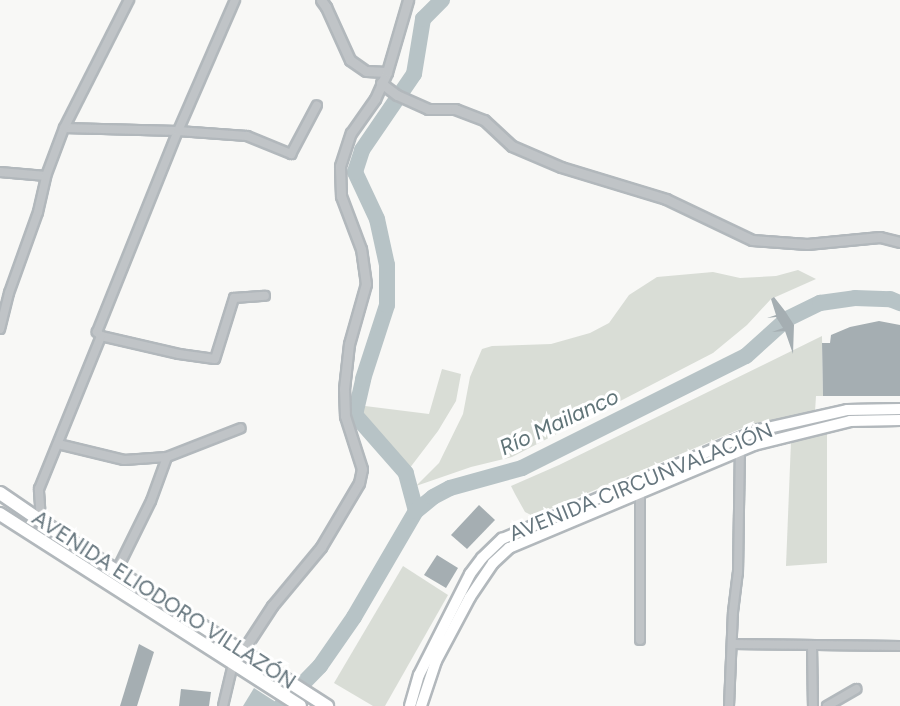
<!DOCTYPE html>
<html>
<head>
<meta charset="utf-8">
<style>
	body { margin:0 }
	#map { position:relative; width:900px; height:706px; overflow:hidden; background:#f8f8f6; font-family:Figtree,sans-serif }
	div>[style] { position:absolute }
	.green>* { inset:0; background:#d9ddd6 }
	.water>* { inset:0; background:#b7c3c6 }
	.river>* { height:16px; margin:-8px; padding:0 8px; transform-origin:8px; border-radius:8px; background:#b7c3c6 }
	.building>* { inset:0; background:#a5aeb2 }
	.roads { filter:drop-shadow(2px 0 #b2b8bc) drop-shadow(-2px 0 #b2b8bc) drop-shadow(0 2px #b2b8bc) drop-shadow(0 -2px #b2b8bc) }
	.minor>* { height:8px; margin:-4px; padding:0 4px; transform-origin:4px; border-radius:4px; background:#c0c4c7 }
	.tertiary>* { height:9px; margin:-4.5px; padding:0 4.5px; transform-origin:4.5px; border-radius:4.5px; background:#c0c4c7 }
	.secondary>* { height:10px; margin:-5px; padding:0 5px; transform-origin:5px; border-radius:5px; background:#fff }
	.trunk>* { height:12px; margin:-6px; padding:0 6px; transform-origin:6px; border-radius:6px; background:#fff }
	span { translate:-50% -50%; white-space:nowrap; text-align:center; line-height:1.15; -webkit-text-stroke:6px #fff; paint-order:stroke }
	.street-label { font-size:21px; color:#66767e }
	.water-label { font-size:22px; color:#607478; font-style:italic }
</style>
</head>
<body>
<div id="map">
	<div class="green">
		<div style="clip-path:polygon(798px 270px,816px 279px,771px 299px,747px 325px,713px 353px,512px 457px,471px 467px,416px 486px,439px 463px,463px 414px,470px 377px,482px 349px,492px 346px,551px 344px,590px 333px,609px 323px,629px 295px,657px 277px,713px 272px,740px 278px,776px 276px)"></div>
		<div style="clip-path:polygon(822px 336px,823px 396px,816px 396px,815px 412px,752px 424px,533px 516px,525px 512px,515px 494px,511px 486px,559px 465px)"></div>
		<div style="clip-path:polygon(442px 369px,461px 374px,456px 401px,438px 431px,406px 473px,355px 415px,357px 405px,429px 414px)"></div>
		<div style="clip-path:polygon(827px 434px,827px 563px,786px 566px,791px 441px)"></div>
		<div style="clip-path:polygon(403px 566px,448px 595px,385px 706px,373px 706px,334px 683px)"></div>
	</div>
	<div class="water">
		<div style="clip-path:polygon(254px 688px,282px 706px,243px 706px)"></div>
	</div>
	<div class="river">
		<div style="left:416px;top:511px;width:39px;rotate:-105deg"></div>
		<div style="left:406px;top:473px;width:77px;rotate:-131.3deg"></div>
		<div style="left:355px;top:415px;width:37px;rotate:-77deg"></div>
		<div style="left:363px;top:379px;width:78px;rotate:-72deg"></div>
		<div style="left:387px;top:305px;width:40px;rotate:-90deg"></div>
		<div style="left:387px;top:265px;width:47px;rotate:-102.3deg"></div>
		<div style="left:377px;top:219px;width:52px;rotate:-115.1deg"></div>
		<div style="left:355px;top:172px;width:23px;rotate:-72deg"></div>
		<div style="left:362px;top:150px;width:92px;rotate:-55.6deg"></div>
		<div style="left:414px;top:74px;width:56px;rotate:-80.7deg"></div>
		<div style="left:423px;top:19px;width:27px;rotate:-45deg"></div>
		<div style="left:281px;top:706px;width:56px;rotate:-45.7deg"></div>
		<div style="left:320px;top:666px;width:60px;rotate:-55.2deg"></div>
		<div style="left:354px;top:617px;width:123px;rotate:-59.7deg"></div>
		<div style="left:416px;top:511px;width:22px;rotate:-39deg"></div>
		<div style="left:433px;top:497px;width:19px;rotate:-28deg"></div>
		<div style="left:450px;top:488px;width:75px;rotate:-15.5deg"></div>
		<div style="left:522px;top:468px;width:250px;rotate:-26.6deg"></div>
		<div style="left:746px;top:356px;width:55px;rotate:-42.1deg"></div>
		<div style="left:787px;top:319px;width:37px;rotate:-26deg"></div>
		<div style="left:820px;top:303px;width:35px;rotate:-8deg"></div>
		<div style="left:855px;top:298px;width:35px;rotate:2deg"></div>
		<div style="left:890px;top:299px;width:11px;rotate:22deg"></div>
	</div>
	<div class="building">
		<div style="clip-path:polygon(774px 297px,785px 311px,790px 302px,785px 311px,794px 325px,793px 354px,785px 331px,772px 332px,783px 328px,776px 317px,767px 318px,776px 315px,771px 299px)"></div>
		<div style="clip-path:polygon(879px 321px,900px 325px,900px 396px,823px 396px,822px 343px,830px 343px,831px 335px,850px 327px)"></div>
		<div style="clip-path:polygon(479px 505px,495px 520px,467px 549px,451px 535px)"></div>
		<div style="clip-path:polygon(437px 555px,458px 568px,446px 588px,424px 575px)"></div>
		<div style="clip-path:polygon(139px 644px,154px 652px,137px 706px,120px 706px)"></div>
		<div style="clip-path:polygon(181px 689px,211px 692px,209px 706px,179px 706px)"></div>
	</div>
	<div class="roads">
		<div class="minor">
			<div style="left:64px;top:128px;width:114px;rotate:1.5deg"></div>
			<div style="left:178px;top:131px;width:69px;rotate:4.1deg"></div>
			<div style="left:247px;top:136px;width:48px;rotate:22.2deg"></div>
			<div style="left:291px;top:154px;width:55px;rotate:-62deg"></div>
			<div style="left:0;top:172px;width:46px;rotate:5deg"></div>
			<div style="left:0;top:329px;width:37px;rotate:-76deg"></div>
			<div style="left:9px;top:293px;width:86px;rotate:-70.3deg"></div>
			<div style="left:38px;top:212px;width:37px;rotate:-77deg"></div>
			<div style="left:46px;top:176px;width:51px;rotate:-69.4deg"></div>
			<div style="left:64px;top:128px;width:144px;rotate:-63.1deg"></div>
			<div style="left:101px;top:336px;width:80px;rotate:13deg"></div>
			<div style="left:179px;top:354px;width:36px;rotate:8deg"></div>
			<div style="left:215px;top:359px;width:64px;rotate:-72.7deg"></div>
			<div style="left:234px;top:298px;width:31px;rotate:-4deg"></div>
			<div style="left:58px;top:444px;width:68px;rotate:13.6deg"></div>
			<div style="left:124px;top:460px;width:43px;rotate:-4deg"></div>
			<div style="left:167px;top:457px;width:79px;rotate:-21.4deg"></div>
			<div style="left:41px;top:520px;width:31px;rotate:-94deg"></div>
			<div style="left:39px;top:489px;width:165px;rotate:-67.9deg"></div>
			<div style="left:101px;top:336px;width:6px;rotate:-135deg"></div>
			<div style="left:97px;top:332px;width:217px;rotate:-68.1deg"></div>
			<div style="left:178px;top:131px;width:143px;rotate:-66.5deg"></div>
			<div style="left:117px;top:570px;width:77px;rotate:-63.8deg"></div>
			<div style="left:151px;top:501px;width:47px;rotate:-70deg"></div>
			<div style="left:640px;top:640px;width:148px;rotate:-90deg"></div>
			<div style="left:733px;top:644px;width:167px;rotate:0.7deg"></div>
			<div style="left:812px;top:645px;width:61px;rotate:89.1deg"></div>
			<div style="left:223px;top:706px;width:43px;rotate:-76.6deg"></div>
			<div style="left:729px;top:706px;width:94px;rotate:-87.6deg"></div>
			<div style="left:733px;top:612px;width:39px;rotate:-83deg"></div>
			<div style="left:738px;top:573px;width:123px;rotate:-89.1deg"></div>
			<div style="left:740px;top:450px;width:11px;rotate:-112deg"></div>
			<div style="left:827px;top:706px;width:34px;rotate:-30deg"></div>
		</div>
		<div class="tertiary">
			<div style="left:321px;top:0;width:9px;rotate:54deg"></div>
			<div style="left:326px;top:7px;width:58px;rotate:65.6deg"></div>
			<div style="left:350px;top:60px;width:19px;rotate:35deg"></div>
			<div style="left:366px;top:71px;width:21px;rotate:3deg"></div>
			<div style="left:381px;top:83px;width:20px;rotate:37deg"></div>
			<div style="left:397px;top:95px;width:34px;rotate:24deg"></div>
			<div style="left:428px;top:109px;width:27px"></div>
			<div style="left:455px;top:109px;width:31px;rotate:21deg"></div>
			<div style="left:484px;top:120px;width:38px;rotate:43deg"></div>
			<div style="left:512px;top:146px;width:53px;rotate:23.2deg"></div>
			<div style="left:561px;top:167px;width:110px;rotate:16.9deg"></div>
			<div style="left:666px;top:199px;width:95px;rotate:25.5deg"></div>
			<div style="left:752px;top:240px;width:55px;rotate:4.2deg"></div>
			<div style="left:807px;top:244px;width:73px;rotate:-5.5deg"></div>
			<div style="left:880px;top:237px;width:21px;rotate:14deg"></div>
			<div style="left:242px;top:652px;width:55px;rotate:-56.9deg"></div>
			<div style="left:272px;top:606px;width:77px;rotate:-50.3deg"></div>
			<div style="left:321px;top:547px;width:74px;rotate:-59.3deg"></div>
			<div style="left:359px;top:483px;width:14px;rotate:-78deg"></div>
			<div style="left:362px;top:469px;width:56px;rotate:-107.8deg"></div>
			<div style="left:345px;top:416px;width:27px;rotate:-92deg"></div>
			<div style="left:344px;top:389px;width:45px;rotate:-83.7deg"></div>
			<div style="left:349px;top:344px;width:62px;rotate:-74.2deg"></div>
			<div style="left:366px;top:284px;width:35px;rotate:-98deg"></div>
			<div style="left:361px;top:249px;width:57px;rotate:-110.7deg"></div>
			<div style="left:341px;top:196px;width:30px;rotate:-92deg"></div>
			<div style="left:340px;top:166px;width:35px;rotate:-72deg"></div>
			<div style="left:351px;top:133px;width:42px;rotate:-54.8deg"></div>
			<div style="left:375px;top:99px;width:30px;rotate:-66deg"></div>
			<div style="left:387px;top:72px;width:75px;rotate:-73.7deg"></div>
		</div>
		<div class="secondary">
			<div style="left:410px;top:706px;width:32px;rotate:-74deg"></div>
			<div style="left:419px;top:675px;width:113px;rotate:-63.2deg"></div>
			<div style="left:470px;top:574px;width:20px;rotate:-53deg"></div>
			<div style="left:482px;top:558px;width:28px;rotate:-44deg"></div>
			<div style="left:502px;top:539px;width:279px;rotate:-23deg"></div>
			<div style="left:759px;top:430px;width:90px;rotate:-12.8deg"></div>
			<div style="left:847px;top:410px;width:53px;rotate:-1.1deg"></div>
			<div style="left:421px;top:706px;width:47px;rotate:-71.6deg"></div>
			<div style="left:436px;top:661px;width:72px;rotate:-62deg"></div>
			<div style="left:470px;top:597px;width:41px;rotate:-55.9deg"></div>
			<div style="left:493px;top:563px;width:22px;rotate:-43deg"></div>
			<div style="left:509px;top:548px;width:266px;rotate:-22.8deg"></div>
			<div style="left:754px;top:445px;width:99px;rotate:-14deg"></div>
			<div style="left:850px;top:421px;width:50px;rotate:-1.1deg"></div>
		</div>
		<div class="trunk">
			<div style="left:0;top:493px;width:96px;rotate:34.4deg"></div>
			<div style="left:79px;top:547px;width:295px;rotate:32.7deg"></div>
			<div style="left:0;top:514px;width:356px;rotate:32.6deg"></div>
		</div>
	</div>
	<div class="street-label">
		<span style="left:641px;top:482px;rotate:-22deg">AVENIDA CIRCUNVALACIÓN</span>
		<span style="left:164px;top:600px;rotate:33deg">AVENIDA ELIODORO VILLAZÓN</span>
	</div>
	<div class="water-label">
		<span style="left:559px;top:422px;rotate:-25deg">Río Mailanco</span>
	</div>
</div>
</body>
</html>
